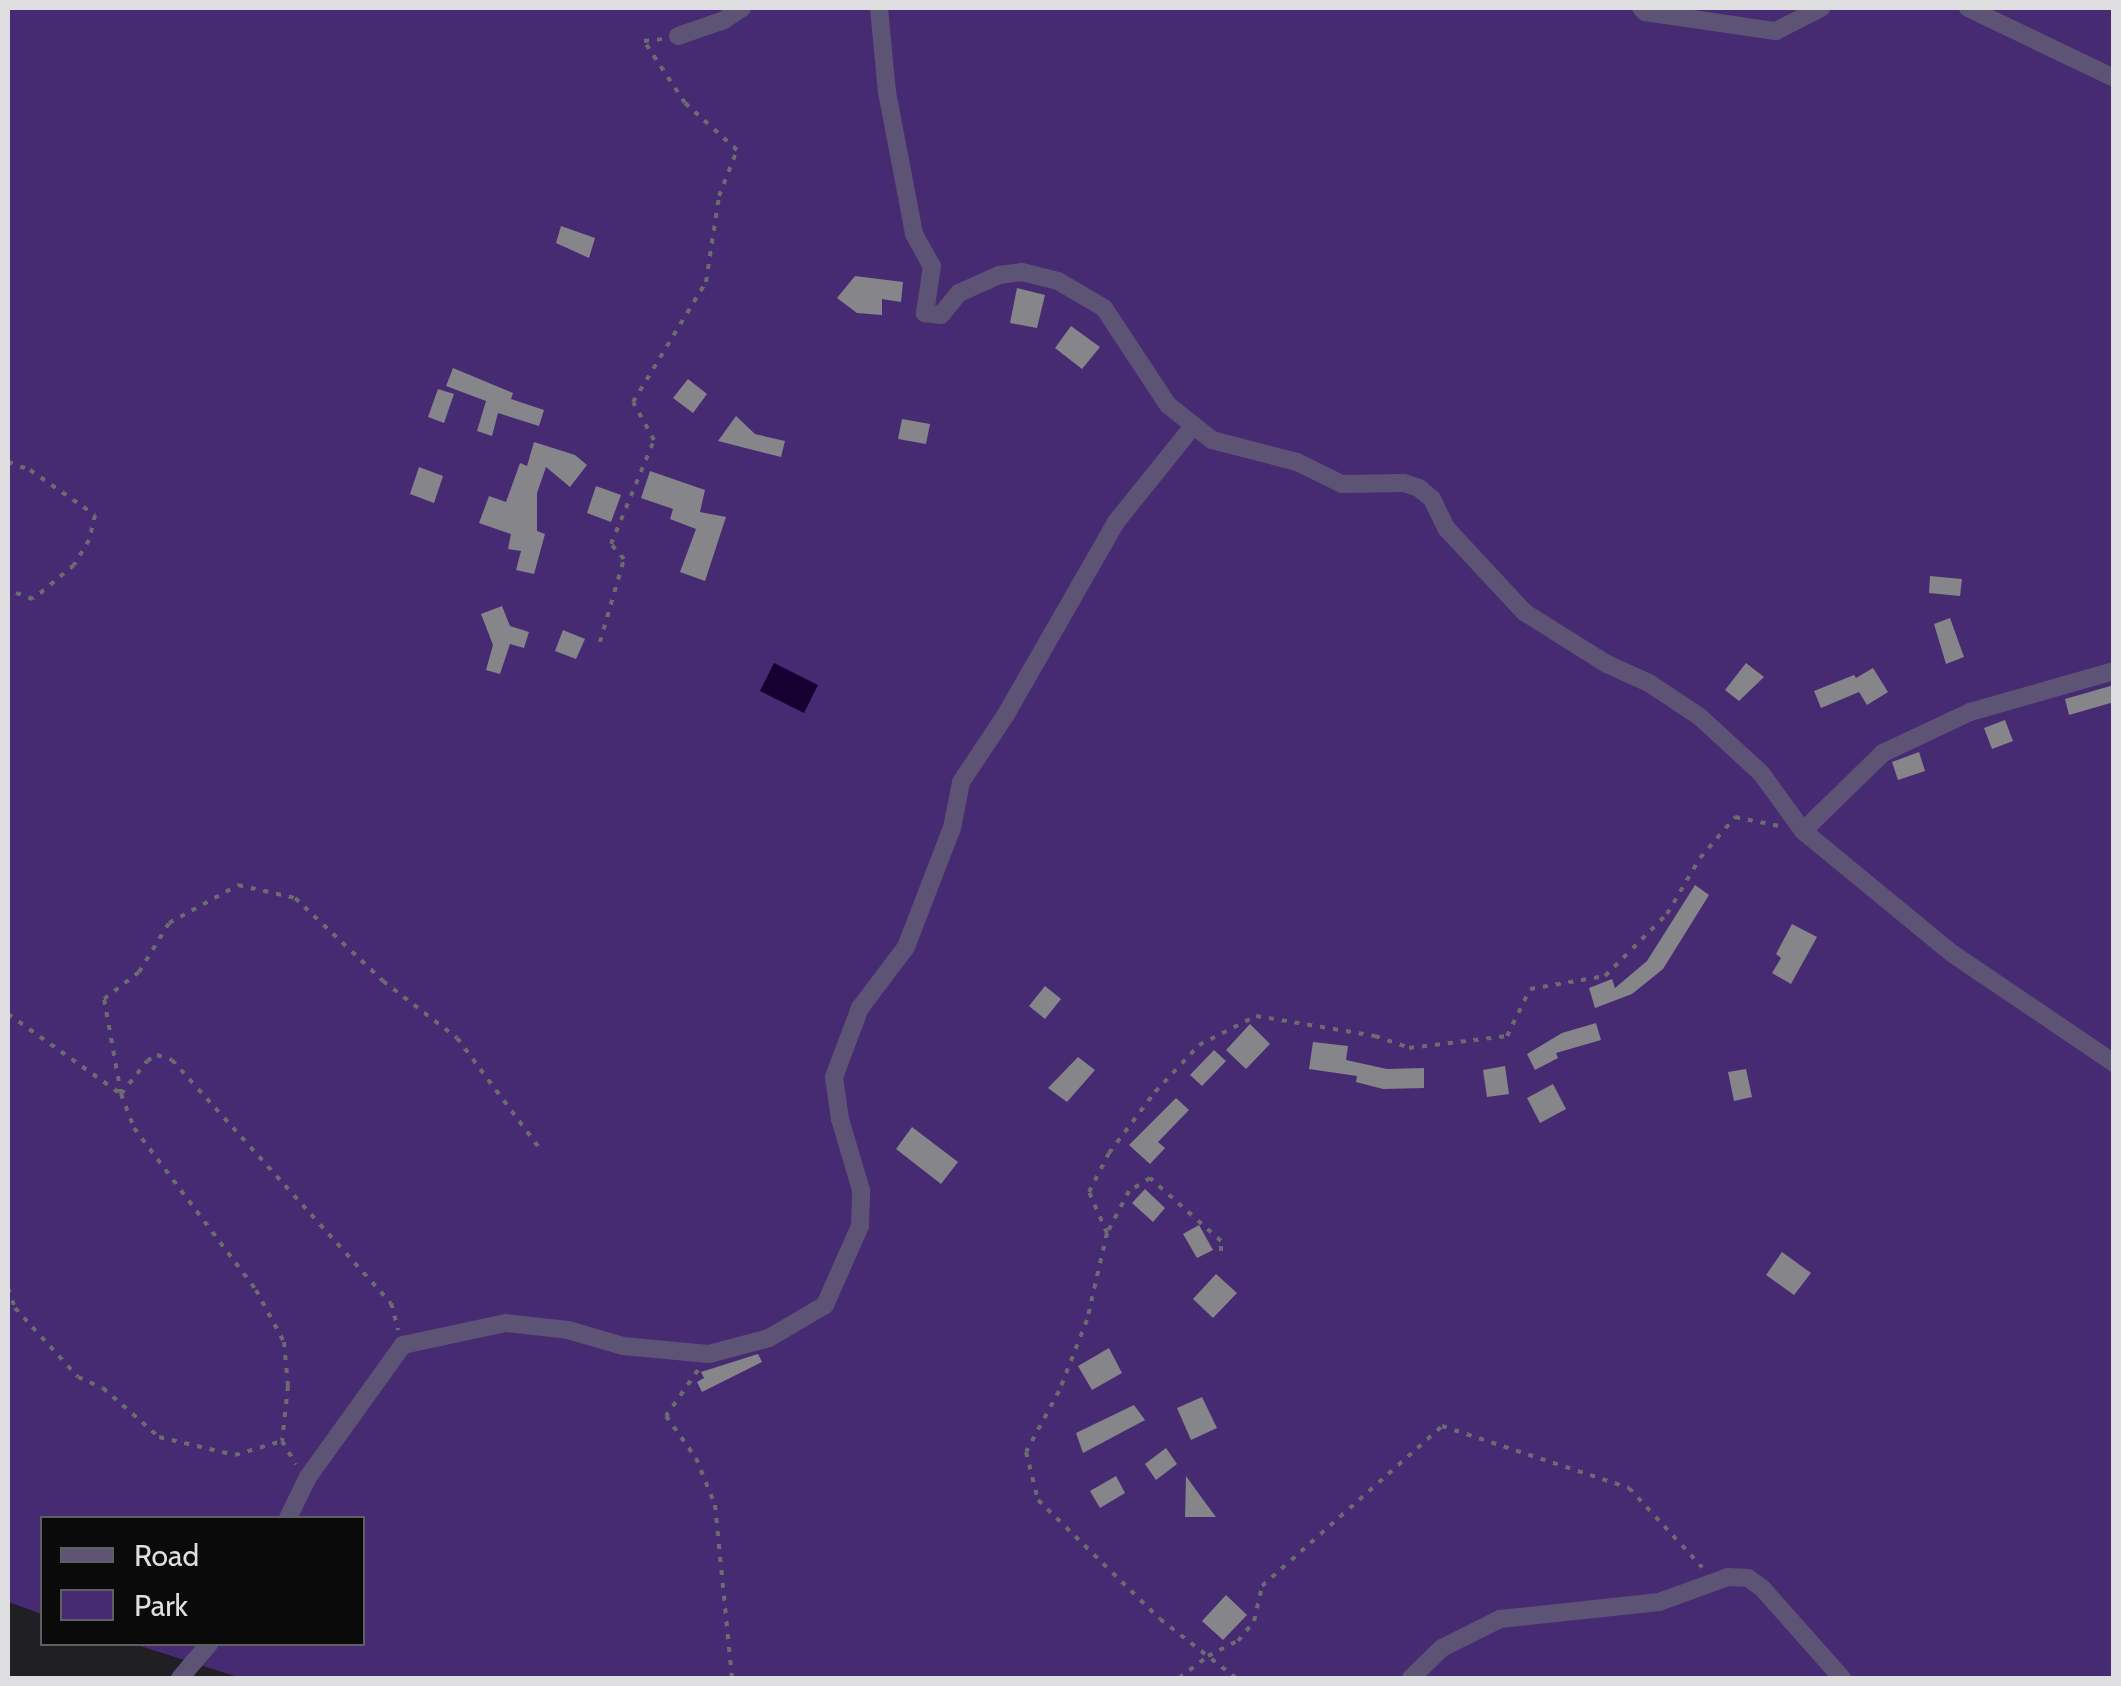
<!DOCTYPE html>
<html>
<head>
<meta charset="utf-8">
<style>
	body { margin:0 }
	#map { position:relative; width:2121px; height:1686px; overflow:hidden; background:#201f24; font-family:Cabin,sans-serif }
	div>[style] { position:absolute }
	.green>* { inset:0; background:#462b73 }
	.water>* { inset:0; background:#160032 }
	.building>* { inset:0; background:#86858a }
	.path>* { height:4px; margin-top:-2px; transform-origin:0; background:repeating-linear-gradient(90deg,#6c6c70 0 5px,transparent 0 13px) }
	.minor>* { height:18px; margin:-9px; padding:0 9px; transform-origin:9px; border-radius:9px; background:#5d5375 }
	span { translate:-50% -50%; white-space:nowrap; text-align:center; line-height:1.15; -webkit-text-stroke:10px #0a0a0b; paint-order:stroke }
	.frame { position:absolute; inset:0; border:10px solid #dedee1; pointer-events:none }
	.legend { position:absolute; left:40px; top:1516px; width:325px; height:130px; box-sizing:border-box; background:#0a0a0b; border:2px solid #5f5f61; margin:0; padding:12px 18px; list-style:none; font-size:30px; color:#dedee1 }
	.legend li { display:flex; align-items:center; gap:20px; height:50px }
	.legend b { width:50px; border:2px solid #5f5f61 }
</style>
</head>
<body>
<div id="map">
	<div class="green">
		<div style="clip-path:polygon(8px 8px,2113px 8px,2113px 1678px,241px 1678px,134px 1644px,362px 1644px,362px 1518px,42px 1518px,42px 1614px,8px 1602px)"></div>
	</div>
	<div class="water">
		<div style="clip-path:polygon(774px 663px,818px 685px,804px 713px,760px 691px)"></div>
	</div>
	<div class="building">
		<div style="clip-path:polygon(561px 226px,595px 238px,589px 258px,556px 243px)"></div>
		<div style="clip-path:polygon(855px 276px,903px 282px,901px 302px,882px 299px,882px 315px,857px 313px,837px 298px)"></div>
		<div style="clip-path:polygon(1017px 288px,1045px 295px,1037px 328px,1010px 323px)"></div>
		<div style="clip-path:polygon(1071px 326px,1100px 347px,1082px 369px,1055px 348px)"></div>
		<div style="clip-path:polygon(453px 368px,513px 393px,511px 399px,544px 410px,539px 426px,498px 413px,492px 436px,477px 431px,486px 401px,446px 386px)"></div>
		<div style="clip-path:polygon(688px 379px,707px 394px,693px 413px,673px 398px)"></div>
		<div style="clip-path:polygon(438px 389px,454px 394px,444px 423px,428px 417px)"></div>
		<div style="clip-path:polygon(736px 416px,755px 434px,785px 441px,781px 457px,718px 441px)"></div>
		<div style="clip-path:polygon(902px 419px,930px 424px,926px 444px,898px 439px)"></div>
		<div style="clip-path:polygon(534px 442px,575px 455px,587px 465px,570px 487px,546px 467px,537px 493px,537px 531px,545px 534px,534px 574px,516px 570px,521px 551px,508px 549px,511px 534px,479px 523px,489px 496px,506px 502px,520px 463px,527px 466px)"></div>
		<div style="clip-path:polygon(419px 467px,443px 476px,434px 503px,410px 494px)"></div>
		<div style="clip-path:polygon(650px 471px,705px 490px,700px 512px,726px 517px,705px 581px,680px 572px,696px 529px,670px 519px,673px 509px,641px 498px)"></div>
		<div style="clip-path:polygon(596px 486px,621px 495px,611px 522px,587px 513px)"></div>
		<div style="clip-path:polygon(1930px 576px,1962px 579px,1960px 596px,1929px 593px)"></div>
		<div style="clip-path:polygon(502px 606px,510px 626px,529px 632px,524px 648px,510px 644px,500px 674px,486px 670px,493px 645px,481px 614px)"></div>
		<div style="clip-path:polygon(1950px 618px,1964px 657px,1946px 664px,1934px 624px)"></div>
		<div style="clip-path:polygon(563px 630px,585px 639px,576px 659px,555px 651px)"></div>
		<div style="clip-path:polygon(1746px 663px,1764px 677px,1739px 701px,1725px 690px)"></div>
		<div style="clip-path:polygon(1873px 668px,1888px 692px,1867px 705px,1859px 692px,1821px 708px,1814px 691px,1854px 675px,1856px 678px)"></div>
		<div style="clip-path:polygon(2114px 685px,2114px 702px,2069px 715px,2065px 699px)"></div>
		<div style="clip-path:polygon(2005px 720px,2013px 741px,1992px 749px,1984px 728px)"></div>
		<div style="clip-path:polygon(1919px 752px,1925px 771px,1898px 780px,1892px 762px)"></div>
		<div style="clip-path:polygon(1695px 885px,1709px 895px,1663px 969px,1632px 994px,1595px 1008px,1589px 988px,1612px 979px,1615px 988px,1647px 961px)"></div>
		<div style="clip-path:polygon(1792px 924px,1817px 937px,1791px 984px,1772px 973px,1781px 958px,1776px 954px)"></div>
		<div style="clip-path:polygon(1045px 986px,1061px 999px,1045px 1019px,1029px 1006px)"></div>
		<div style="clip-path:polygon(1596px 1023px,1601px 1040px,1556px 1053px,1558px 1058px,1535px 1070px,1527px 1054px,1562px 1033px)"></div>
		<div style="clip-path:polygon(1250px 1024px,1270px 1044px,1246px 1069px,1226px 1050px)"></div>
		<div style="clip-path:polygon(1313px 1042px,1348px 1046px,1346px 1060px,1387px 1069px,1424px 1068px,1424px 1088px,1383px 1089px,1356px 1082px,1357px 1076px,1309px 1069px)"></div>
		<div style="clip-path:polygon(1214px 1050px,1226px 1061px,1202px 1086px,1190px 1075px)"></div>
		<div style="clip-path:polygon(1078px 1057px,1095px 1070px,1067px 1102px,1048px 1088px)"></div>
		<div style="clip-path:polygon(1505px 1066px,1509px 1094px,1487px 1097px,1483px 1070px)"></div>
		<div style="clip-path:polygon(1746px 1069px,1752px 1097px,1734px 1101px,1728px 1072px)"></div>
		<div style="clip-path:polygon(1553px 1084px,1566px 1109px,1540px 1123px,1527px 1098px)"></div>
		<div style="clip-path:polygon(1176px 1098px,1189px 1110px,1158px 1142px,1165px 1148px,1150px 1164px,1129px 1145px)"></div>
		<div style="clip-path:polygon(912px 1127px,958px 1162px,941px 1184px,896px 1149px)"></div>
		<div style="clip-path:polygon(1145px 1189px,1165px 1208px,1153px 1222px,1132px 1203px)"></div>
		<div style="clip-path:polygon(1199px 1225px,1213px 1250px,1197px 1258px,1183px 1234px)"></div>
		<div style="clip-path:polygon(1782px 1252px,1811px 1273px,1794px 1295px,1766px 1275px)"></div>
		<div style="clip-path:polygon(1216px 1274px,1237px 1293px,1213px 1318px,1193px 1299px)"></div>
		<div style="clip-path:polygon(1109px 1348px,1122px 1373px,1092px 1390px,1078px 1366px)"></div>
		<div style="clip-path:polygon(758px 1354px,762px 1362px,702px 1392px,697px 1382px,704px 1378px,701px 1372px)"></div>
		<div style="clip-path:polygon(1202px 1397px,1217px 1428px,1191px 1440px,1177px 1408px)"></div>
		<div style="clip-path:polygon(1134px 1405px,1145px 1420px,1083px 1453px,1076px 1433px)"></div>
		<div style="clip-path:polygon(1166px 1448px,1177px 1464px,1156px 1480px,1145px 1464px)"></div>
		<div style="clip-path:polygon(1116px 1476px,1125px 1493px,1100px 1508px,1090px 1491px)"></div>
		<div style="clip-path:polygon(1186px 1476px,1204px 1501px,1216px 1517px,1185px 1517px)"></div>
		<div style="clip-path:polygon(1226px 1595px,1247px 1615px,1223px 1640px,1202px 1621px)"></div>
	</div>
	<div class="path">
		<div style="left:8px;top:462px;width:23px;rotate:20deg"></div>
		<div style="left:30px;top:470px;width:79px;rotate:34.7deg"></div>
		<div style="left:95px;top:515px;width:26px;rotate:103deg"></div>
		<div style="left:89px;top:540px;width:29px;rotate:121deg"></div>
		<div style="left:74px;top:565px;width:53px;rotate:140.3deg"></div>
		<div style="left:33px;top:599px;width:27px;rotate:-160deg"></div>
		<div style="left:600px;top:642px;width:86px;rotate:-73.9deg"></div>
		<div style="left:624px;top:559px;width:20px;rotate:-131deg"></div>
		<div style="left:611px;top:544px;width:113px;rotate:-67.5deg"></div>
		<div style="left:654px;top:440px;width:43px;rotate:-118.9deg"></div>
		<div style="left:633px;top:402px;width:140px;rotate:-58.7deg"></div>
		<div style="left:706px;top:282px;width:87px;rotate:-81.4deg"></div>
		<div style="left:719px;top:196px;width:49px;rotate:-68.6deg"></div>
		<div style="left:737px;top:150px;width:70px;rotate:-137.9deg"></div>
		<div style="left:685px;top:103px;width:74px;rotate:-123.5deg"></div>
		<div style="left:644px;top:41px;width:18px;rotate:-6deg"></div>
		<div style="left:8px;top:1014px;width:138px;rotate:35.3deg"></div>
		<div style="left:121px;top:1094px;width:36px;rotate:69deg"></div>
		<div style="left:134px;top:1128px;width:203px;rotate:53deg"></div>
		<div style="left:256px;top:1290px;width:59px;rotate:61.7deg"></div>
		<div style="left:284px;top:1342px;width:44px;rotate:84.8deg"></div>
		<div style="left:288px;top:1386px;width:55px;rotate:96.2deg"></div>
		<div style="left:282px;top:1441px;width:27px;rotate:59deg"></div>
		<div style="left:121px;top:1094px;width:97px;rotate:-100.1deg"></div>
		<div style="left:104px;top:999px;width:44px;rotate:-37.6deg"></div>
		<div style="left:139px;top:972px;width:57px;rotate:-58.5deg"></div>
		<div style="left:169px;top:923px;width:79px;rotate:-28.8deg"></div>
		<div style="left:238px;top:885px;width:58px;rotate:12.8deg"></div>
		<div style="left:295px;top:898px;width:121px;rotate:43.3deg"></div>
		<div style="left:383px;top:981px;width:93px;rotate:37.6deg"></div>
		<div style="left:457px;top:1038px;width:139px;rotate:53.2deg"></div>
		<div style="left:121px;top:1094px;width:42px;rotate:-51.8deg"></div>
		<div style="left:147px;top:1061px;width:12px;rotate:-31deg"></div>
		<div style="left:157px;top:1055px;width:16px;rotate:18deg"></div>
		<div style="left:172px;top:1060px;width:327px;rotate:48deg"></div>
		<div style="left:391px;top:1303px;width:28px;rotate:75deg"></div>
		<div style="left:1107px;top:1233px;width:45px;rotate:-113.7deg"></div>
		<div style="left:1089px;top:1192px;width:44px;rotate:-62.9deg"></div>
		<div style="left:1109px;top:1153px;width:76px;rotate:-53deg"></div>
		<div style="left:1155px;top:1092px;width:64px;rotate:-46.9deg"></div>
		<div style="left:1199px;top:1045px;width:64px;rotate:-27deg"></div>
		<div style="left:1256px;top:1016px;width:121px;rotate:9.5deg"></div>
		<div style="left:1375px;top:1036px;width:36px;rotate:19deg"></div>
		<div style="left:1409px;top:1048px;width:99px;rotate:-7deg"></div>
		<div style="left:1507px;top:1036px;width:52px;rotate:-63.9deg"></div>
		<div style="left:1530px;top:989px;width:76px;rotate:-9.8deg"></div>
		<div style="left:1605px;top:976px;width:88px;rotate:-45deg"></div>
		<div style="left:1667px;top:914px;width:65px;rotate:-59.5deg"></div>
		<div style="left:1700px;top:858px;width:54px;rotate:-49.5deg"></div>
		<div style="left:1735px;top:817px;width:45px;rotate:11.6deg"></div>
		<div style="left:1221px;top:1251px;width:10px;rotate:-90deg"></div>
		<div style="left:1221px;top:1241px;width:95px;rotate:-138.4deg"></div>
		<div style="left:1150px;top:1178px;width:25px;rotate:148deg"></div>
		<div style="left:1129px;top:1191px;width:47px;rotate:117.6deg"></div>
		<div style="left:1107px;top:1233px;width:89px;rotate:102.9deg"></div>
		<div style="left:1087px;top:1320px;width:76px;rotate:111.5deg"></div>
		<div style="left:1059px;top:1391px;width:69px;rotate:118.4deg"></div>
		<div style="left:1026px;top:1452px;width:49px;rotate:76deg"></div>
		<div style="left:1038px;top:1500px;width:170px;rotate:44.3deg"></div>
		<div style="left:1160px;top:1619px;width:96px;rotate:37.8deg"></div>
		<div style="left:8px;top:1288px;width:21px;rotate:71deg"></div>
		<div style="left:15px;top:1308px;width:93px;rotate:47.6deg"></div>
		<div style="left:78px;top:1377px;width:27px;rotate:24deg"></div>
		<div style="left:103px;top:1388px;width:74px;rotate:41.2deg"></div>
		<div style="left:159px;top:1437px;width:78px;rotate:13.3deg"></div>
		<div style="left:235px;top:1455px;width:49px;rotate:-16.6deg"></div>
		<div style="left:698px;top:1370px;width:56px;rotate:124.8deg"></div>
		<div style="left:666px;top:1416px;width:52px;rotate:54.5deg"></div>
		<div style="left:696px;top:1458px;width:51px;rotate:68deg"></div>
		<div style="left:715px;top:1505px;width:174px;rotate:84.4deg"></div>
		<div style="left:1179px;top:1678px;width:36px;rotate:-37deg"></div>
		<div style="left:1208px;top:1656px;width:34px;rotate:-27deg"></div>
		<div style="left:1238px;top:1641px;width:26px;rotate:-51deg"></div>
		<div style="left:1254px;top:1621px;width:36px;rotate:-77deg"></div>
		<div style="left:1262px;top:1586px;width:241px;rotate:-41.6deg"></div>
		<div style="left:1442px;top:1426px;width:197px;rotate:18.3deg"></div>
		<div style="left:1629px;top:1488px;width:108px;rotate:47.3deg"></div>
	</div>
	<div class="minor">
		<div style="left:879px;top:8px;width:84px;rotate:84.6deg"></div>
		<div style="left:887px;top:92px;width:145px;rotate:79.2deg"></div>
		<div style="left:914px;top:234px;width:37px;rotate:61deg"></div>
		<div style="left:932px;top:266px;width:48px;rotate:98.5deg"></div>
		<div style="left:925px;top:313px;width:16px;rotate:7deg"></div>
		<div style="left:941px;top:315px;width:28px;rotate:-51deg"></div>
		<div style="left:959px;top:293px;width:44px;rotate:-24.2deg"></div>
		<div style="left:999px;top:275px;width:23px;rotate:-7deg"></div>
		<div style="left:1022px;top:272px;width:37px;rotate:14deg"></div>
		<div style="left:1058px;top:281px;width:53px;rotate:30.4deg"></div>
		<div style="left:1104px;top:308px;width:116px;rotate:56.6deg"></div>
		<div style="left:1168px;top:405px;width:56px;rotate:38.5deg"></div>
		<div style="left:1212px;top:440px;width:88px;rotate:14.5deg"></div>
		<div style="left:1297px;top:462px;width:50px;rotate:26.1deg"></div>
		<div style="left:1342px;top:484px;width:62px;rotate:-0.9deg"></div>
		<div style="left:1404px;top:483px;width:16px;rotate:18deg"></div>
		<div style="left:1419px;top:488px;width:17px;rotate:40deg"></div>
		<div style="left:1432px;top:499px;width:32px;rotate:64deg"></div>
		<div style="left:1446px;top:528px;width:115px;rotate:47.1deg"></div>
		<div style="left:1524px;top:612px;width:98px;rotate:32.1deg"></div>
		<div style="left:1607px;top:664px;width:46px;rotate:24.3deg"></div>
		<div style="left:1649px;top:683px;width:61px;rotate:33.7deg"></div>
		<div style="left:1700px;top:717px;width:83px;rotate:42.6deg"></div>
		<div style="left:1761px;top:773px;width:72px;rotate:54.1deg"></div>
		<div style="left:1803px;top:831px;width:194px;rotate:39.4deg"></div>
		<div style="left:1953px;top:954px;width:194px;rotate:34.1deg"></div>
		<div style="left:1641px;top:8px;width:6px;rotate:45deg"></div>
		<div style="left:1645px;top:12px;width:132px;rotate:8.3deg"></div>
		<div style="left:1776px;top:31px;width:51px;rotate:-27.1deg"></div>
		<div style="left:1968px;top:8px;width:162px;rotate:25.6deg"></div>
		<div style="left:678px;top:36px;width:49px;rotate:-19.2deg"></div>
		<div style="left:724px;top:20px;width:22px;rotate:-34deg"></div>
		<div style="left:1803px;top:831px;width:112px;rotate:-44.3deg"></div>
		<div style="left:1883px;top:753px;width:96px;rotate:-25.2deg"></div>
		<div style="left:1970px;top:712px;width:150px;rotate:-15.9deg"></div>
		<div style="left:288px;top:1518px;width:46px;rotate:-64deg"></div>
		<div style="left:308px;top:1477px;width:163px;rotate:-54.3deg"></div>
		<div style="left:403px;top:1345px;width:105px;rotate:-12.1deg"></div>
		<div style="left:506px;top:1323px;width:62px;rotate:6.4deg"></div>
		<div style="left:568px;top:1330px;width:57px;rotate:16.2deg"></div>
		<div style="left:623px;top:1346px;width:86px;rotate:5.3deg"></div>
		<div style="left:709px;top:1354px;width:62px;rotate:-14.9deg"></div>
		<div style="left:769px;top:1338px;width:65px;rotate:-30.5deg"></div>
		<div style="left:825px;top:1305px;width:86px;rotate:-66.1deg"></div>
		<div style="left:860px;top:1226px;width:36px;rotate:-88deg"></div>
		<div style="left:861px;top:1190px;width:74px;rotate:-106.5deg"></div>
		<div style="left:840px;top:1119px;width:42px;rotate:-98.1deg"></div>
		<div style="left:834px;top:1077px;width:74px;rotate:-69.4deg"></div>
		<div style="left:860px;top:1008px;width:76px;rotate:-53deg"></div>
		<div style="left:906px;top:947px;width:128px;rotate:-68.9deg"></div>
		<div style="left:952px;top:828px;width:47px;rotate:-78.9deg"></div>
		<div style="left:961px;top:782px;width:79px;rotate:-56.3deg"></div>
		<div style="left:1005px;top:716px;width:224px;rotate:-60.2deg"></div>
		<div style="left:1116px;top:522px;width:124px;rotate:-51.2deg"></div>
		<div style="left:180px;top:1678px;width:45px;rotate:-49.5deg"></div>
		<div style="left:1411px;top:1678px;width:43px;rotate:-44.1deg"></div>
		<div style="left:1442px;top:1648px;width:65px;rotate:-26.6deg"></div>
		<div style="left:1500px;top:1619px;width:160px;rotate:-6.1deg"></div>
		<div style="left:1659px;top:1602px;width:73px;rotate:-19.9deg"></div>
		<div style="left:1728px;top:1577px;width:20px;rotate:3deg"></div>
		<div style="left:1748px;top:1578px;width:17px;rotate:36deg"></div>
		<div style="left:1762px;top:1588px;width:120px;rotate:48.4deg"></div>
	</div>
	<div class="frame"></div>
	<ul class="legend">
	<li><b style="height:12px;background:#5d5375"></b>Road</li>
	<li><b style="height:28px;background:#462b73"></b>Park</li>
	</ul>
</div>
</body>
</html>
